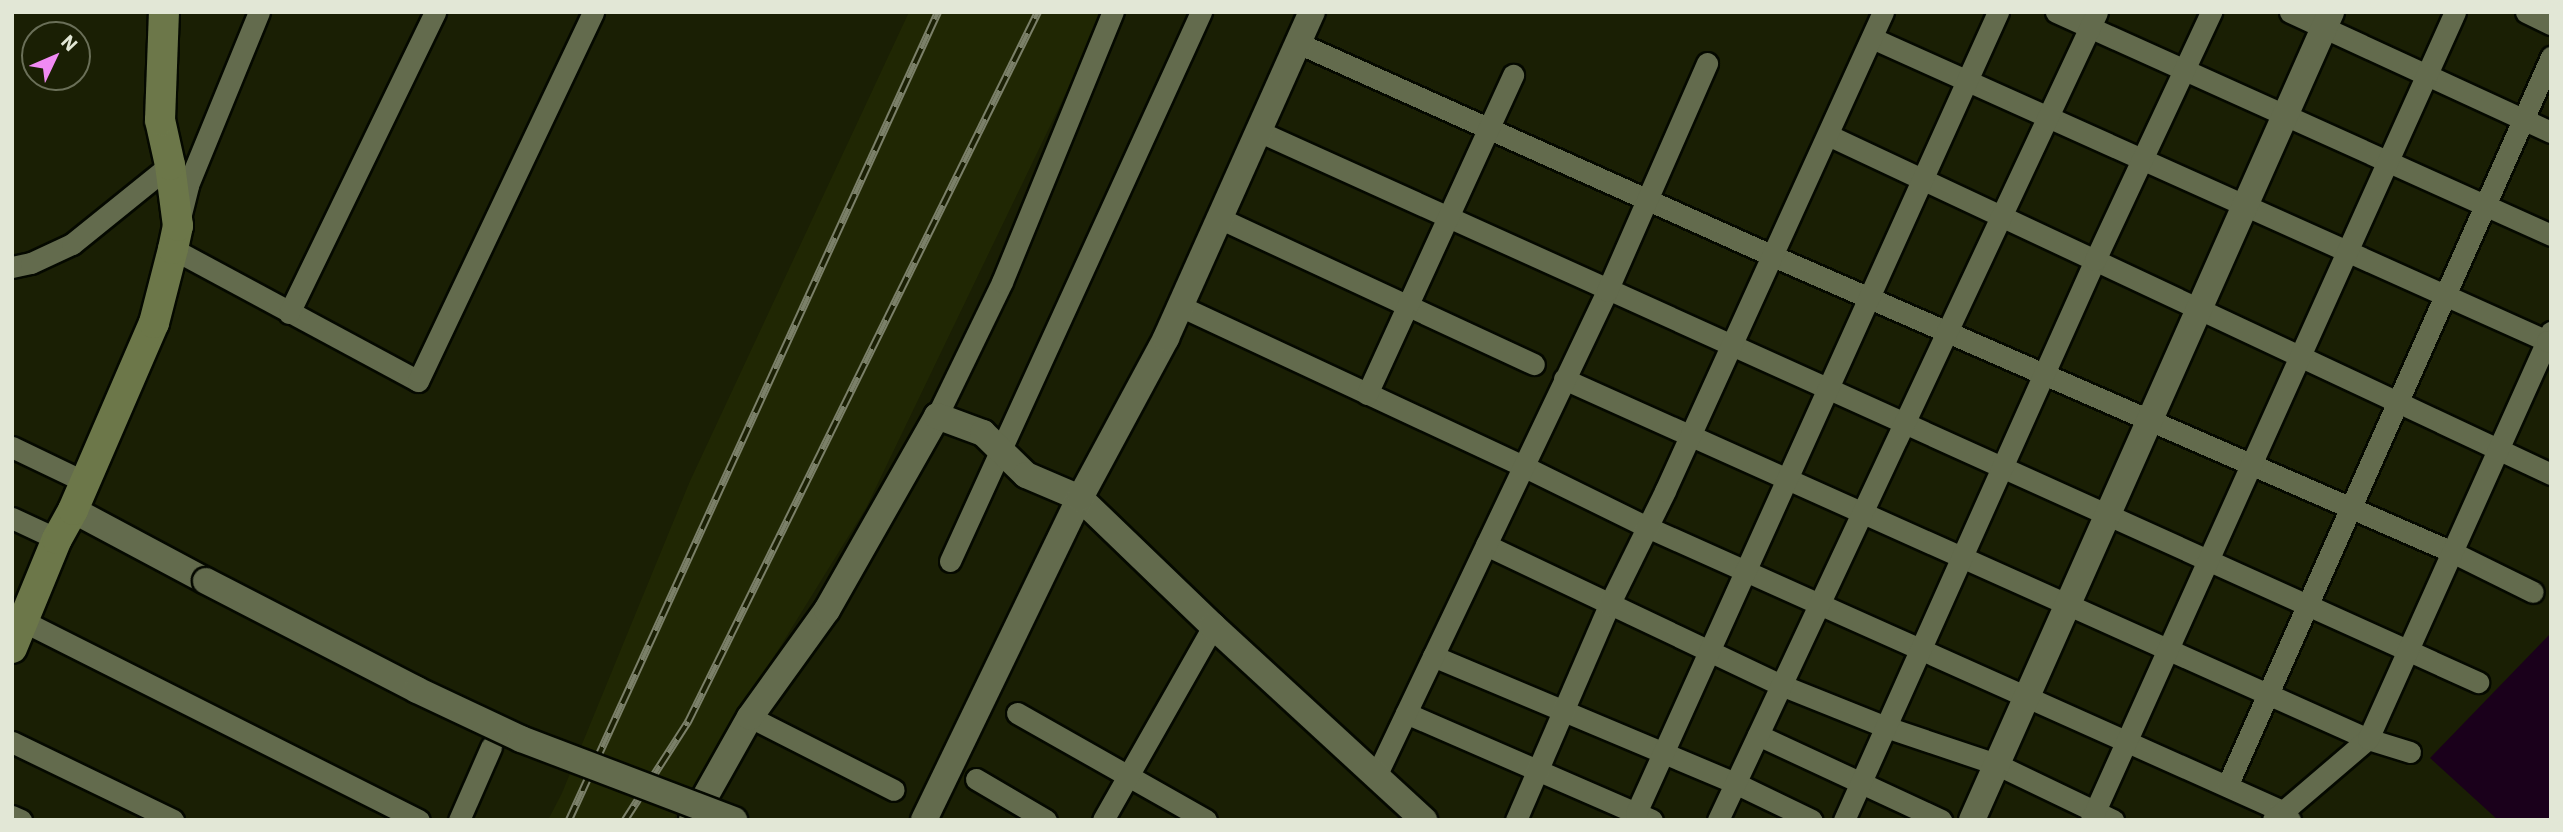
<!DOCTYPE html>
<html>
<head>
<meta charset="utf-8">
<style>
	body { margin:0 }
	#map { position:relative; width:2563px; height:832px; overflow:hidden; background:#1a1f04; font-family:"IBM Plex Sans",sans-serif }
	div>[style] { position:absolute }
	.built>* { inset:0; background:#202703 }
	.water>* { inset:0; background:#1a001b }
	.roads { filter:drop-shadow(2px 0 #050900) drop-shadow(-2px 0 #050900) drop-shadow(0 2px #050900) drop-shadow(0 -2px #050900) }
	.minor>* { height:21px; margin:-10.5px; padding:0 10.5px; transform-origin:10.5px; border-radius:10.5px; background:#636b4d }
	.tertiary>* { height:26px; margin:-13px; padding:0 13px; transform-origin:13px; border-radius:13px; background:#636b4d }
	.secondary>* { height:30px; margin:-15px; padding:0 15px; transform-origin:15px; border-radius:15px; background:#6c7749 }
	.rail>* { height:8px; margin-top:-4px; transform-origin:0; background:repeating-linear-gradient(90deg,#1a1f04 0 16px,#7b8069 0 32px); box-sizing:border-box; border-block:2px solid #7b8069 }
	.bridges { filter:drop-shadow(2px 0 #050900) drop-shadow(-2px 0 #050900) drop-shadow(0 2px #050900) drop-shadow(0 -2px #050900) }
	.tertiary-bridge>* { height:26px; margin:-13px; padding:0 13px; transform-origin:13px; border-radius:13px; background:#636b4d }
	span { translate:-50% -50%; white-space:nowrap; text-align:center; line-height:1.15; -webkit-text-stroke:7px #1a1f04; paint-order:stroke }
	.frame { position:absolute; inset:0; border:14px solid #e2e7d6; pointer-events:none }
	.north { position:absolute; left:21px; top:21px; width:70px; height:70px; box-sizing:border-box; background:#1a1f04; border:2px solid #6a6f58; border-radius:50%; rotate:46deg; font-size:19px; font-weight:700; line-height:28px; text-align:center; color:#e2e7d6 }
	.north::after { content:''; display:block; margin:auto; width:24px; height:32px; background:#f18af4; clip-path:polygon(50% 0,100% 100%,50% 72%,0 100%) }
</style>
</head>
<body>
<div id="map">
	<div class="built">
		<div style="clip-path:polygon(909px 12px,1105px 12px,866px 508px,673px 820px,548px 820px,562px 793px,690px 481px)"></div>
	</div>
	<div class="water">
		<div style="clip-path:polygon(2551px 633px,2551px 820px,2498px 820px,2430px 758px)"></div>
	</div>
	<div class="roads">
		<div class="minor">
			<div style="left:2056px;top:12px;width:543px;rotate:24.25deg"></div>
			<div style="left:2290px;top:12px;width:287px;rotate:24.7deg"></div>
			<div style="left:2526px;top:12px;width:28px;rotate:26deg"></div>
			<div style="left:1872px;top:38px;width:740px;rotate:24.17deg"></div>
			<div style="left:2547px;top:341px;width:10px;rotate:-66deg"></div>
			<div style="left:1298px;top:43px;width:521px;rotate:24.15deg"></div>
			<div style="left:1773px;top:256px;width:741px;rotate:23.55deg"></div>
			<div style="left:2452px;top:552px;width:90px;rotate:26.3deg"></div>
			<div style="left:1258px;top:131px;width:1339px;rotate:24.31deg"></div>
			<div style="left:1828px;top:135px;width:799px;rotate:25.12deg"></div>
			<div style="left:181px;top:214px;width:30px;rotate:-76deg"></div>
			<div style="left:188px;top:185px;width:187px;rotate:-67.7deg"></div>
			<div style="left:1219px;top:218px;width:347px;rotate:24.9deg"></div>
			<div style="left:173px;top:249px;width:278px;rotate:28.3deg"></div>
			<div style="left:418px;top:381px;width:408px;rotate:-64.6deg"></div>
			<div style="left:12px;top:267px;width:19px;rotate:-12deg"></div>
			<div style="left:31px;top:263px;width:45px;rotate:-24.9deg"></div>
			<div style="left:72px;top:244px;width:126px;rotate:-38.9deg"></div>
			<div style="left:1180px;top:306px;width:378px;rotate:25deg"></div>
			<div style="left:1523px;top:466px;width:138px;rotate:26.2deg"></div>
			<div style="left:1647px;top:527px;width:696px;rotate:24.1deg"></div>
			<div style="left:2282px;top:811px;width:12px;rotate:48deg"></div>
			<div style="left:289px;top:313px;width:335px;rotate:-64.1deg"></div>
			<div style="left:1564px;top:379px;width:881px;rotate:24.12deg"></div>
			<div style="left:2368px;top:739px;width:44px;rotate:17.2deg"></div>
			<div style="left:1367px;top:394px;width:351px;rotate:-65.4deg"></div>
			<div style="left:937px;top:416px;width:149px;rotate:-64.1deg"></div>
			<div style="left:1002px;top:282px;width:292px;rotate:-67.7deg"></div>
			<div style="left:12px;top:447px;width:79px;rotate:25.6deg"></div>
			<div style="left:12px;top:518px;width:50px;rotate:25deg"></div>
			<div style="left:1486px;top:545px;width:327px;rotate:25.4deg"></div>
			<div style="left:1781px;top:685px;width:113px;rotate:21.8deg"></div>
			<div style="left:1886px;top:727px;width:116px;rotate:18.6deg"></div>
			<div style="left:1996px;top:764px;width:130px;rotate:25.6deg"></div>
			<div style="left:950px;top:561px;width:604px;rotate:-65.43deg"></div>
			<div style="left:23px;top:621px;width:443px;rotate:26.7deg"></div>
			<div style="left:1433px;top:656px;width:328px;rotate:22.8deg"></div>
			<div style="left:1735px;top:783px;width:85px;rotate:25.7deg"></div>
			<div style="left:1017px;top:713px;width:217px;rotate:29.5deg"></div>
			<div style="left:1406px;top:713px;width:268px;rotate:23.5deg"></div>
			<div style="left:750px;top:717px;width:161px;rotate:26.9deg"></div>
			<div style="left:1758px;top:735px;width:202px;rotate:24.9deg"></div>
			<div style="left:12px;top:742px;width:179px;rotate:25.8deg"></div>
			<div style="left:1376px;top:776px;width:537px;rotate:-64.53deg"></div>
			<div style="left:1607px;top:291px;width:249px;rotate:-66.3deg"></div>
			<div style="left:976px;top:779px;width:81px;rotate:30.4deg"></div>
			<div style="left:2227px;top:786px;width:798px;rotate:-66.04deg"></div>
			<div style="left:1636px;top:813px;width:879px;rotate:-65.68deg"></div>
			<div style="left:12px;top:816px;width:10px;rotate:24deg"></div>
			<div style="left:459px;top:820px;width:80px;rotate:-66.3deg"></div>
			<div style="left:1103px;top:820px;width:223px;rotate:-60.4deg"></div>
			<div style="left:1516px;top:820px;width:234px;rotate:-66.6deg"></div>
			<div style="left:1609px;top:605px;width:127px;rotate:-63.8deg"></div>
			<div style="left:1665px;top:491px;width:526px;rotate:-65.53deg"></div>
			<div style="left:1718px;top:820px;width:892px;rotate:-64.87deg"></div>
			<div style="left:1844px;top:820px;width:614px;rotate:-65.86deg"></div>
			<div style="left:2095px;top:260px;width:274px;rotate:-64.9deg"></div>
			<div style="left:2091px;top:820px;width:886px;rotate:-65.75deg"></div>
			<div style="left:2273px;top:820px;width:125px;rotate:-40.5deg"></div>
			<div style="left:2368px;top:739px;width:436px;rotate:-65.8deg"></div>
			<div style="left:2547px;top:341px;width:4px;rotate:14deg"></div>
		</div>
		<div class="tertiary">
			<div style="left:73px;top:510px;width:151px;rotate:28.1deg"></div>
			<div style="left:692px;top:820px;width:118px;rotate:-60.6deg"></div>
			<div style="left:750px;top:717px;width:132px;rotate:-54.3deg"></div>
			<div style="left:827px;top:610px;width:223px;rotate:-60.4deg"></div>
			<div style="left:937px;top:416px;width:49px;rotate:20.3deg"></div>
			<div style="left:983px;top:433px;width:60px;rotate:44.3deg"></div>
			<div style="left:1026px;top:475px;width:59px;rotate:23.1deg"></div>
			<div style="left:1080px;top:498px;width:185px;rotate:43.9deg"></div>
			<div style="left:1213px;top:626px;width:287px;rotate:42.6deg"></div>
			<div style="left:924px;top:820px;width:358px;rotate:-64.2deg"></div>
			<div style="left:1080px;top:498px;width:182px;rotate:-61.7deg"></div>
			<div style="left:1166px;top:338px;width:357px;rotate:-65.9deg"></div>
			<div style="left:1972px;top:820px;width:884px;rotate:-66.04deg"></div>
		</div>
		<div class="secondary">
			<div style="left:12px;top:648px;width:118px;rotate:-67.6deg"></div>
			<div style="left:57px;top:539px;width:33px;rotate:-61deg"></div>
			<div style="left:73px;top:510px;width:204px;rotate:-66.6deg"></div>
			<div style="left:154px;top:323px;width:76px;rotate:-75.6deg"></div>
			<div style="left:173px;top:249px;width:24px;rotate:-78deg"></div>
			<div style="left:178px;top:226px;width:62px;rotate:-97.5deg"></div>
			<div style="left:170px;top:165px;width:46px;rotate:-102.5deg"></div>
			<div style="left:160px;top:120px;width:108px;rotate:-87.9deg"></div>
		</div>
	</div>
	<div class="rail">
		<div style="left:569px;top:820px;width:888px;rotate:-65.45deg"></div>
		<div style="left:625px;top:820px;width:117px;rotate:-57.3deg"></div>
		<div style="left:688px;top:722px;width:792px;rotate:-63.76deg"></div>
	</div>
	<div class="bridges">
		<div class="tertiary-bridge">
			<div style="left:206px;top:581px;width:237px;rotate:27.3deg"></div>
			<div style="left:417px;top:690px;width:115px;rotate:25.2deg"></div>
			<div style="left:521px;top:739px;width:228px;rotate:20.8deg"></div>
		</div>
	</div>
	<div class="frame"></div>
	<div class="north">N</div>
</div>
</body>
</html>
